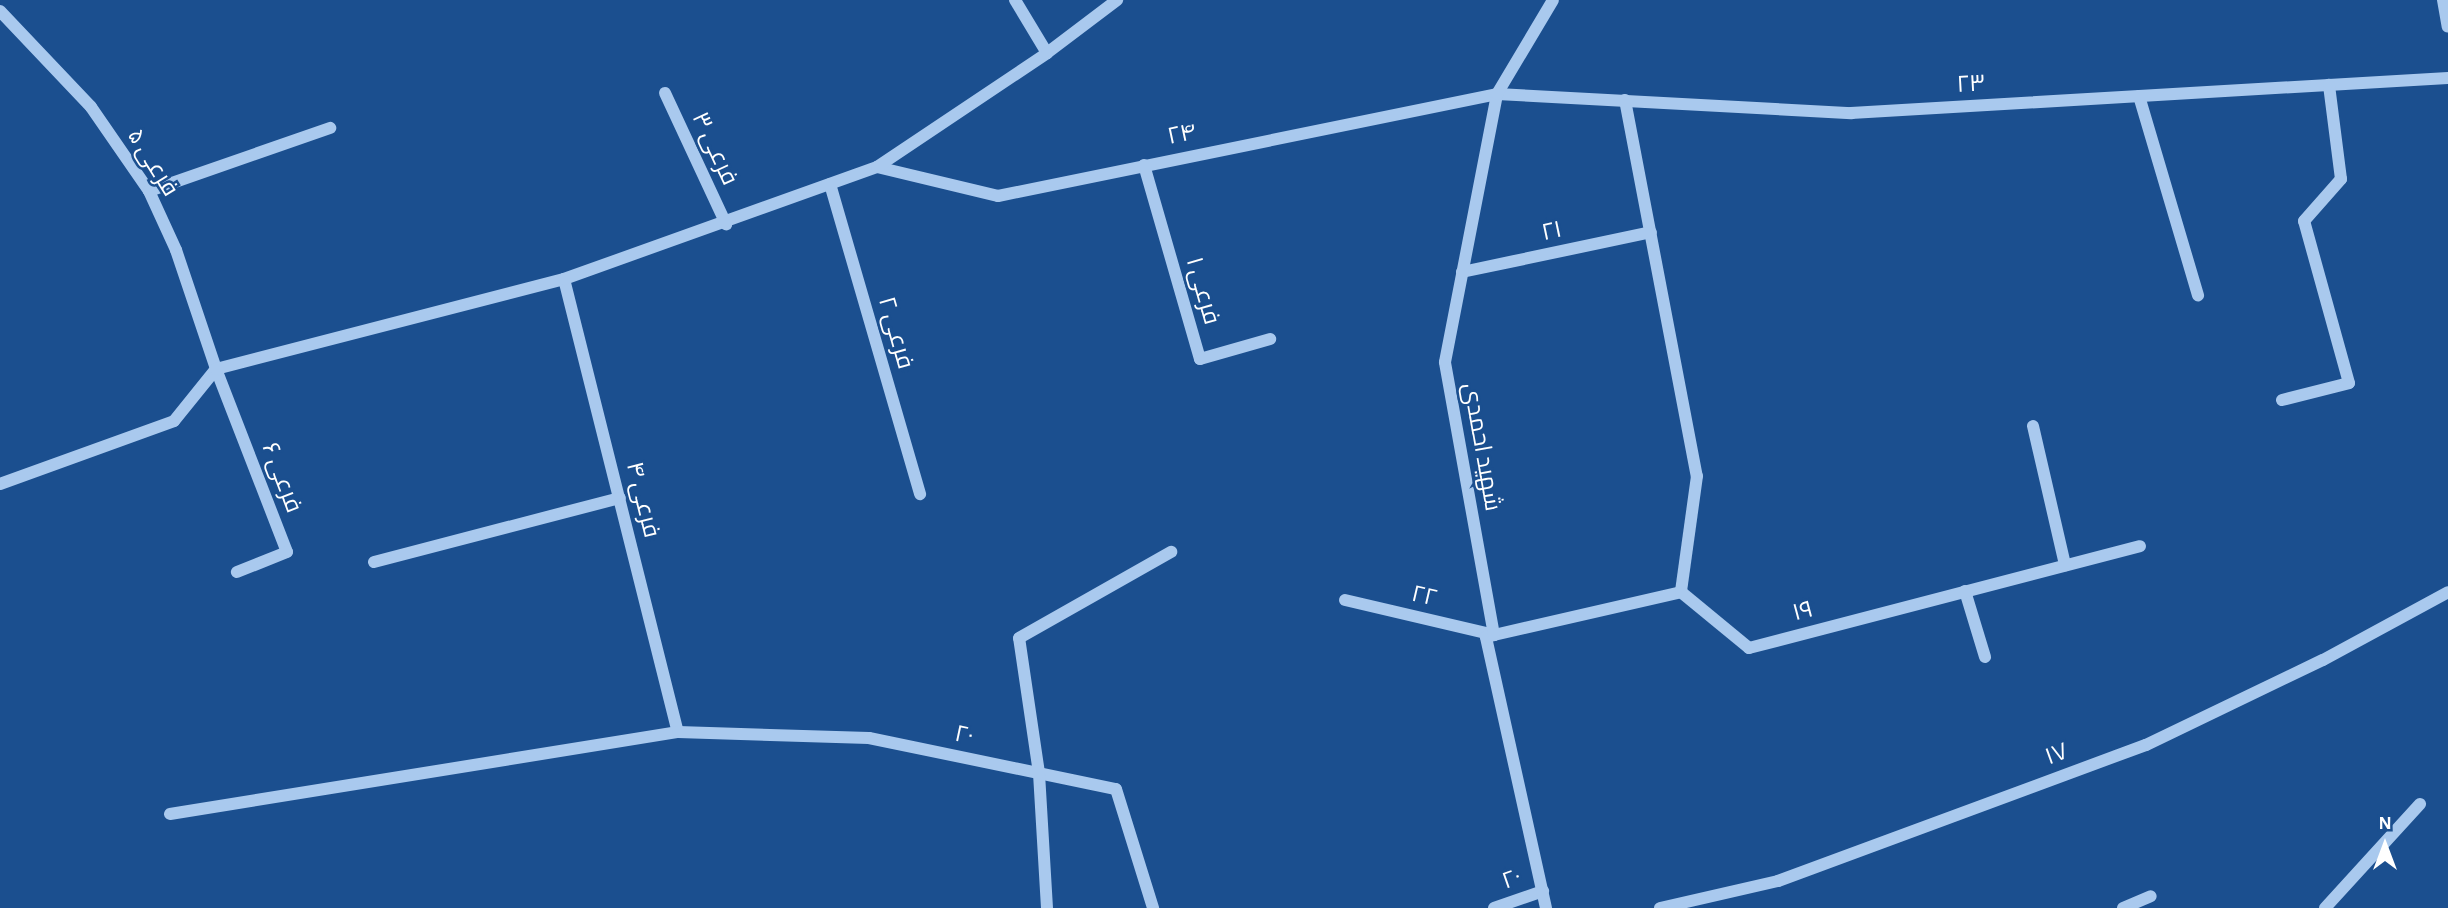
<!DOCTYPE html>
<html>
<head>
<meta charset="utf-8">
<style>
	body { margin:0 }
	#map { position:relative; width:2448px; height:908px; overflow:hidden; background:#1b4f8f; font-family:"Alegreya Sans",Cairo,sans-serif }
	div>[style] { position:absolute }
	.minor>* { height:12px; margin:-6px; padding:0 6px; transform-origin:6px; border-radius:6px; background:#a9c9ee }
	span { translate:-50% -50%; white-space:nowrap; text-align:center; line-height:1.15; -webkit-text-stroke:5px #1b4f8f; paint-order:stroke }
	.street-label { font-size:24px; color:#fff }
	.north { position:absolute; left:2350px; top:810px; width:70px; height:70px; -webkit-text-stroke:5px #1b4f8f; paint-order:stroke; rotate:0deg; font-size:19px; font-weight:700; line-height:28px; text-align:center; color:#fff }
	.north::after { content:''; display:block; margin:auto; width:24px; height:32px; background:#fff; clip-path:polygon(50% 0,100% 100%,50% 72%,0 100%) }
</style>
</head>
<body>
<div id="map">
	<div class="minor">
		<div style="left:1015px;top:0;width:62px;rotate:58.9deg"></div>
		<div style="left:2443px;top:0;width:27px;rotate:80deg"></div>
		<div style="left:0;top:11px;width:132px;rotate:46.5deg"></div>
		<div style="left:91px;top:107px;width:102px;rotate:55.4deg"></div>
		<div style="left:149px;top:191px;width:65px;rotate:65.4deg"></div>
		<div style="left:176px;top:250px;width:126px;rotate:71.4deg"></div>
		<div style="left:216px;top:369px;width:196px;rotate:68.8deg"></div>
		<div style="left:287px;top:552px;width:54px;rotate:158.2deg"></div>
		<div style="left:665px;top:93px;width:145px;rotate:65deg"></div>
		<div style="left:2139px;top:96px;width:208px;rotate:73.5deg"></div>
		<div style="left:1625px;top:100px;width:383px;rotate:79.2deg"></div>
		<div style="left:1697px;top:476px;width:117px;rotate:97.9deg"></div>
		<div style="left:1144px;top:165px;width:202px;rotate:73.9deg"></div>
		<div style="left:1200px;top:359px;width:73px;rotate:-15.9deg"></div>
		<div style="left:877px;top:167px;width:124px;rotate:13.5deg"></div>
		<div style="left:998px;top:196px;width:509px;rotate:-11.55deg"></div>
		<div style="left:1497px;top:94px;width:355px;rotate:3.1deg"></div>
		<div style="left:1851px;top:113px;width:598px;rotate:-3.36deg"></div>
		<div style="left:830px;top:184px;width:323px;rotate:73.8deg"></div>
		<div style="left:149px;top:191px;width:192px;rotate:-19.2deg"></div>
		<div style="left:1462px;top:272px;width:193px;rotate:-11.9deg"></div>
		<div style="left:564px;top:279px;width:467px;rotate:75.9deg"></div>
		<div style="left:2282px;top:400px;width:69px;rotate:-14.2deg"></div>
		<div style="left:2349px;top:383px;width:168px;rotate:-105.5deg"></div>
		<div style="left:2304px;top:221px;width:56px;rotate:-48.6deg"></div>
		<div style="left:2341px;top:179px;width:95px;rotate:-97.3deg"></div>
		<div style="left:2033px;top:426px;width:143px;rotate:77deg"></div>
		<div style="left:0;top:484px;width:185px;rotate:-19.9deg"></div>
		<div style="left:174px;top:421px;width:67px;rotate:-51.1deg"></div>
		<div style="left:216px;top:369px;width:359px;rotate:-14.5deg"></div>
		<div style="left:564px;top:279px;width:332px;rotate:-19.7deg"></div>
		<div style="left:877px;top:167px;width:205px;rotate:-33.8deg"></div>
		<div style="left:1047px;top:53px;width:88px;rotate:-37.1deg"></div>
		<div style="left:374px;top:562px;width:254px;rotate:-14.6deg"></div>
		<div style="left:1965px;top:591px;width:69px;rotate:73.1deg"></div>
		<div style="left:1345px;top:600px;width:153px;rotate:13.2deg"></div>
		<div style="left:1494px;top:635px;width:192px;rotate:-12.9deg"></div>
		<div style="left:1681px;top:592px;width:88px;rotate:39.5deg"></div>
		<div style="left:1749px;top:648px;width:404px;rotate:-14.6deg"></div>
		<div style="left:170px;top:814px;width:515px;rotate:-9.17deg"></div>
		<div style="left:678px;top:732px;width:191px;rotate:1.8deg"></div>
		<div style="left:869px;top:738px;width:252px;rotate:11.7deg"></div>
		<div style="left:1116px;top:789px;width:125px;rotate:72.7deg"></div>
		<div style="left:1047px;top:908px;width:135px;rotate:-93.4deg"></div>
		<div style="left:1039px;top:773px;width:136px;rotate:-98.4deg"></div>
		<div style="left:1019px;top:638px;width:175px;rotate:-29.5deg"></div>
		<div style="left:1494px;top:908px;width:52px;rotate:-19.1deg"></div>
		<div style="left:1546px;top:908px;width:278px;rotate:-102.5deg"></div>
		<div style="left:1486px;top:637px;width:8px;rotate:-14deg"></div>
		<div style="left:1494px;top:635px;width:277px;rotate:-100.2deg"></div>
		<div style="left:1445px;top:362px;width:273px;rotate:-79deg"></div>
		<div style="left:1497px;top:94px;width:109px;rotate:-59.2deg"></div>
		<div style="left:1660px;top:908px;width:121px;rotate:-12.9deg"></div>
		<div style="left:1778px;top:881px;width:392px;rotate:-20.3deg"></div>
		<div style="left:2146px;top:745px;width:196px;rotate:-25.7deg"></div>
		<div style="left:2323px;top:660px;width:142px;rotate:-28.5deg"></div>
		<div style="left:2123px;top:908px;width:30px;rotate:-23deg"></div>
		<div style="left:2325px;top:908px;width:141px;rotate:-47.6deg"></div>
	</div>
	<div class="street-label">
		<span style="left:1971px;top:85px;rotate:-3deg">۲۳</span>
		<span style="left:1182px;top:135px;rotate:-12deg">۲۴</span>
		<span style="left:714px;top:149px;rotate:65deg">فرعی ۳</span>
		<span style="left:152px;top:163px;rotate:58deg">فرعی ۵</span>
		<span style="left:1552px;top:232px;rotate:-12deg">۲۱</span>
		<span style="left:1202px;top:291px;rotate:74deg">فرعی ۱</span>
		<span style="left:895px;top:333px;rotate:74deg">فرعی ۲</span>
		<span style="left:1481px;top:447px;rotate:80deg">شهید احمدی</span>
		<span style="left:281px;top:478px;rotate:69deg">فرعی ۶</span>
		<span style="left:642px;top:500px;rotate:76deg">فرعی ۴</span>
		<span style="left:1424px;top:597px;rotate:13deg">۲۲</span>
		<span style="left:1803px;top:612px;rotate:-15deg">۱۹</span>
		<span style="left:964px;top:736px;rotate:12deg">۲۰</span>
		<span style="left:2057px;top:755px;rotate:-20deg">۱۷</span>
		<span style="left:1512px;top:880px;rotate:-19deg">۲۰</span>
	</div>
	<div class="north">N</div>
</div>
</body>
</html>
